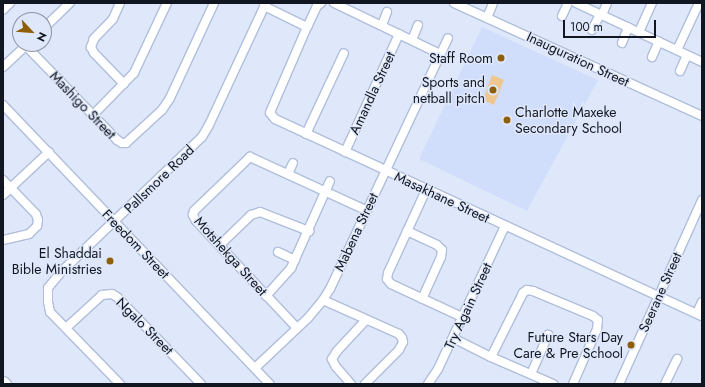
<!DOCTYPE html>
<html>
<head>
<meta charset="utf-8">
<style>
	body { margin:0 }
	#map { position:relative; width:705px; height:387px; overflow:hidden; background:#dfe8fa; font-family:Jost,sans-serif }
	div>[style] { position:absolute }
	.built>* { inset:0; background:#d0defc }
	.green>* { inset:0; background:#eec690 }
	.roads { filter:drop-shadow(1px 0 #b0bedc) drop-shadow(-1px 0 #b0bedc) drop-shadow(0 1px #b0bedc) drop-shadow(0 -1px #b0bedc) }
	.minor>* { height:8px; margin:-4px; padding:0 4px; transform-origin:4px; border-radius:4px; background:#fff }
	.major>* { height:11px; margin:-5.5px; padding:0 5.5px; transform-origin:5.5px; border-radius:5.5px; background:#fff }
	.dots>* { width:11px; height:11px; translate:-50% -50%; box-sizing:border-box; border:2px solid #dfe8fa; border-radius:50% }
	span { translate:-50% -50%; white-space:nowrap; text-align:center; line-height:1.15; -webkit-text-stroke:3px #dfe8fa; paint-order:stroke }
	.poi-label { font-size:14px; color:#111620 }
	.right { translate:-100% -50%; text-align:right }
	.left { translate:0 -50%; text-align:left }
	.street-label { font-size:14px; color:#111620 }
	.frame { position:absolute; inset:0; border:4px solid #111620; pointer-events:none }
	.north { position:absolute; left:12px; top:12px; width:40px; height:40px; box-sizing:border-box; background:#dfe8fa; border:1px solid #8d94a3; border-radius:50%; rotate:116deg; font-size:11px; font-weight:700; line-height:16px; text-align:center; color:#111620 }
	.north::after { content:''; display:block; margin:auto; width:14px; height:18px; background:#8e5f08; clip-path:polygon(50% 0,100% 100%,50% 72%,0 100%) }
	.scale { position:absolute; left:563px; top:20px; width:93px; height:18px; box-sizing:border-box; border:2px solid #111620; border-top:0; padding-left:5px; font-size:12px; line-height:14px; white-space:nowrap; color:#111620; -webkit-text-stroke:3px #dfe8fa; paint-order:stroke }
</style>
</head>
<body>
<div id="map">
	<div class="built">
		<div style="clip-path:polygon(482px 27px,598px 80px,527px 211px,419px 159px)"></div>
	</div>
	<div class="green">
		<div style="clip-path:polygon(492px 75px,504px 80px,494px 105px,483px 100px)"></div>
	</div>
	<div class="roads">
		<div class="minor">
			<div style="left:120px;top:3px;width:17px;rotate:114deg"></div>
			<div style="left:113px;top:19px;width:28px;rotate:134deg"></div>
			<div style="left:94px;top:39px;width:9px;rotate:111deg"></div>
			<div style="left:91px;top:47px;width:7px;rotate:63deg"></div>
			<div style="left:94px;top:53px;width:43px;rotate:45.9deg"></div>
			<div style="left:321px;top:3px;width:5px;rotate:143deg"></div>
			<div style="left:317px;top:6px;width:23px;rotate:115deg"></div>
			<div style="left:307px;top:27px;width:90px;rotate:113.4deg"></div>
			<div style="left:271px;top:110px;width:3px;rotate:108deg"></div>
			<div style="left:270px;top:113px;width:8px;rotate:50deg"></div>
			<div style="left:275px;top:119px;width:470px;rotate:24.8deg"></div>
			<div style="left:334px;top:3px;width:118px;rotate:25.7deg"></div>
			<div style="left:454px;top:3px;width:273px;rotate:24.5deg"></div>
			<div style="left:576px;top:3px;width:139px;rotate:25.1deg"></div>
			<div style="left:264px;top:6px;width:48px;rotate:26deg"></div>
			<div style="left:3px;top:10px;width:10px;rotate:-45deg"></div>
			<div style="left:602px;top:15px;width:13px;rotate:-67deg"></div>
			<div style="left:562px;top:16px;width:14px;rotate:-65deg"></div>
			<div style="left:487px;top:18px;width:16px;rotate:-68deg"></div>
			<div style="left:382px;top:25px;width:14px;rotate:-69deg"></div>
			<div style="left:44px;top:28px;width:36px;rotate:-44deg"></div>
			<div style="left:592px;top:30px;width:18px;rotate:-63deg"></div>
			<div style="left:639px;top:32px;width:32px;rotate:-66deg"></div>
			<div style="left:412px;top:40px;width:16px;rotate:-68deg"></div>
			<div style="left:622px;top:43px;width:17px;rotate:-69deg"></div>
			<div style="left:26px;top:46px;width:131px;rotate:45.9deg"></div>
			<div style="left:117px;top:140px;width:6px;rotate:31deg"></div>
			<div style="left:122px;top:143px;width:4px"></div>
			<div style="left:126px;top:143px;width:49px;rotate:-42.5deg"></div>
			<div style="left:162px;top:110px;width:14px;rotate:-56deg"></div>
			<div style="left:170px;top:98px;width:105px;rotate:-65.1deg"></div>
			<div style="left:677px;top:50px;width:52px;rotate:-64.9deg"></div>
			<div style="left:652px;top:57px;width:17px;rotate:-66deg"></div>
			<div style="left:3px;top:67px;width:34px;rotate:-43deg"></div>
			<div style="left:680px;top:71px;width:17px;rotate:-66deg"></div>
			<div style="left:3px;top:105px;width:386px;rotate:46.3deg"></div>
			<div style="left:93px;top:115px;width:59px;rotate:-45.7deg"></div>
			<div style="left:134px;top:73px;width:77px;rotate:-64.8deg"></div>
			<div style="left:306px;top:134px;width:89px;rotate:-64.9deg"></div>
			<div style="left:345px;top:152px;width:130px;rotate:-65.4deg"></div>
			<div style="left:288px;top:174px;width:12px;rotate:-66deg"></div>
			<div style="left:3px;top:180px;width:47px;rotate:45.9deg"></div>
			<div style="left:36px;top:214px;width:6px;rotate:72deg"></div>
			<div style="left:38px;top:220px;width:6px;rotate:99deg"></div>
			<div style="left:37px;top:226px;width:11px;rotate:135deg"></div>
			<div style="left:29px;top:234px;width:27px;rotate:167deg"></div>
			<div style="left:426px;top:190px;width:91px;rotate:114.6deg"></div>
			<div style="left:388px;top:273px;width:6px;rotate:99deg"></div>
			<div style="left:387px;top:279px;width:6px;rotate:51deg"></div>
			<div style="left:391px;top:284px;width:78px;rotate:24.9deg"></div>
			<div style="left:3px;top:195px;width:63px;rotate:-43.1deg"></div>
			<div style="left:407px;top:231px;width:33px;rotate:25deg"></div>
			<div style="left:437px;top:245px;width:7px;rotate:45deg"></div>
			<div style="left:442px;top:250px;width:7px;rotate:98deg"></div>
			<div style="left:441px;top:257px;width:46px;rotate:114.3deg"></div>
			<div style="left:220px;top:245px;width:43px;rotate:-44.1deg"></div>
			<div style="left:251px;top:215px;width:9px;rotate:-18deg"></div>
			<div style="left:260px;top:212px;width:53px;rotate:21.2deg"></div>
			<div style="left:278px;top:252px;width:19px;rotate:25deg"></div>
			<div style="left:266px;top:296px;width:38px;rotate:-48deg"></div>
			<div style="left:291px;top:268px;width:95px;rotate:-65.9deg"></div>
			<div style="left:323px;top:300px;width:83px;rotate:24.1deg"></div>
			<div style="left:399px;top:334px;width:5px;rotate:53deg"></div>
			<div style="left:402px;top:338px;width:4px;rotate:76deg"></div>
			<div style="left:403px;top:342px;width:9px;rotate:117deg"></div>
			<div style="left:399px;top:350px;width:48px;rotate:135deg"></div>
			<div style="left:697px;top:313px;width:12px;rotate:-66deg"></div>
			<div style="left:66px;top:328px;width:49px;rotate:-42.5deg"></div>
			<div style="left:102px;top:295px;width:10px;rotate:-6deg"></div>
			<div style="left:112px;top:294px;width:6px;rotate:31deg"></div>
			<div style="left:117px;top:297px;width:121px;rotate:46deg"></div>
			<div style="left:297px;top:328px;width:147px;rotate:-133.3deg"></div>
			<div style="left:196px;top:221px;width:7px;rotate:-117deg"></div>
			<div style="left:193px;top:215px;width:4px;rotate:-76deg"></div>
			<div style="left:194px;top:211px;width:78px;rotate:-44deg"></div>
			<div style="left:250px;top:157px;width:128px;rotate:24.6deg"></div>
			<div style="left:453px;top:338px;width:42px;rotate:26.6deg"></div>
			<div style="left:491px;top:357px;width:68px;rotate:23.5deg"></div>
			<div style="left:491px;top:357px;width:72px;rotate:-63.4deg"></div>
			<div style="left:523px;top:293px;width:5px;rotate:-37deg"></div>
			<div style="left:527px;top:290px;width:6px;rotate:9deg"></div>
			<div style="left:533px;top:291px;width:65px;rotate:22.6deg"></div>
			<div style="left:593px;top:316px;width:6px;rotate:39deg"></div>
			<div style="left:598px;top:320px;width:9px;rotate:96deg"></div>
			<div style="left:597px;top:329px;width:60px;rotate:113.6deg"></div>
			<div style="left:255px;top:368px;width:73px;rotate:-43.3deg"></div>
			<div style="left:308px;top:318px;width:23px;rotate:-50deg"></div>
			<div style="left:323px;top:300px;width:13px;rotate:-58deg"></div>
			<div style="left:330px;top:289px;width:277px;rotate:-64.8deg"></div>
			<div style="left:531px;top:374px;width:43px;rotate:-66.4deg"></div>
			<div style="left:120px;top:384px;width:100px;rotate:-134.2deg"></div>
			<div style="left:50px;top:312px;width:10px;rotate:-101deg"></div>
			<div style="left:48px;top:302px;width:14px;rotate:-90deg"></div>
			<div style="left:48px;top:288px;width:21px;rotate:-51deg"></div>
			<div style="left:61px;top:272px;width:195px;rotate:-43.8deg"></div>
			<div style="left:202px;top:137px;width:14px;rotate:-60deg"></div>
			<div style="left:209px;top:125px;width:135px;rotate:-65deg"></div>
			<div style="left:351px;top:384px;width:23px;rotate:-131deg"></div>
			<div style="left:336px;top:367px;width:9px;rotate:-117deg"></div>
			<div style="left:332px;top:359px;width:9px;rotate:-58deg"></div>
			<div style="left:337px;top:351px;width:42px;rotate:-46.9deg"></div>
			<div style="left:428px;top:384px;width:18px;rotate:-56deg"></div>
			<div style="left:438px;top:369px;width:158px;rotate:-64.9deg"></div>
			<div style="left:619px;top:384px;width:202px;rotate:-65.7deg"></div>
			<div style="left:665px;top:384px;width:28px;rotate:-64deg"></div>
		</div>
		<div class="major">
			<div style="left:3px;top:382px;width:3px;rotate:45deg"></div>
		</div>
	</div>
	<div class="dots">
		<div style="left:501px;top:58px;background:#8e5f08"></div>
		<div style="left:493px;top:90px;background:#8e5f08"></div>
		<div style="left:507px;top:120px;background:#8e5f08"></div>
		<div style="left:110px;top:261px;background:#8e5f08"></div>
		<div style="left:631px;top:345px;background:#8e5f08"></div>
	</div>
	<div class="poi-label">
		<span class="right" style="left:493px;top:58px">Staff Room</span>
		<span class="right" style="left:485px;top:90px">Sports and<br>netball pitch</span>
		<span class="left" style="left:515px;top:120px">Charlotte Maxeke<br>Secondary School</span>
		<span class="right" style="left:102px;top:261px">El Shaddai<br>Bible Ministries</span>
		<span class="right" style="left:623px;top:345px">Future Stars Day<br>Care &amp; Pre School</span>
	</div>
	<div class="street-label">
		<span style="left:578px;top:59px;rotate:25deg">Inauguration Street</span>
		<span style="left:372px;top:93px;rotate:-65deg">Amandla Street</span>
		<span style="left:83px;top:105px;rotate:46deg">Mashigo Street</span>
		<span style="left:159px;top:179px;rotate:-44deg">Pallsmore Road</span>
		<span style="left:442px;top:197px;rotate:25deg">Masakhane Street</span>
		<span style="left:356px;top:232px;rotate:-65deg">Mabena Street</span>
		<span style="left:136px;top:244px;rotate:46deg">Freedom Street</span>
		<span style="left:231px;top:256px;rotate:48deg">Motshekga Street</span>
		<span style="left:660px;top:292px;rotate:-66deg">Seerane Street</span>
		<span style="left:468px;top:306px;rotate:-65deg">Try Again Street</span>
		<span style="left:145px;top:326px;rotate:45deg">Ngalo Street</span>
	</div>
	<div class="frame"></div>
	<div class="north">N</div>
	<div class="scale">100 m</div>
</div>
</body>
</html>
